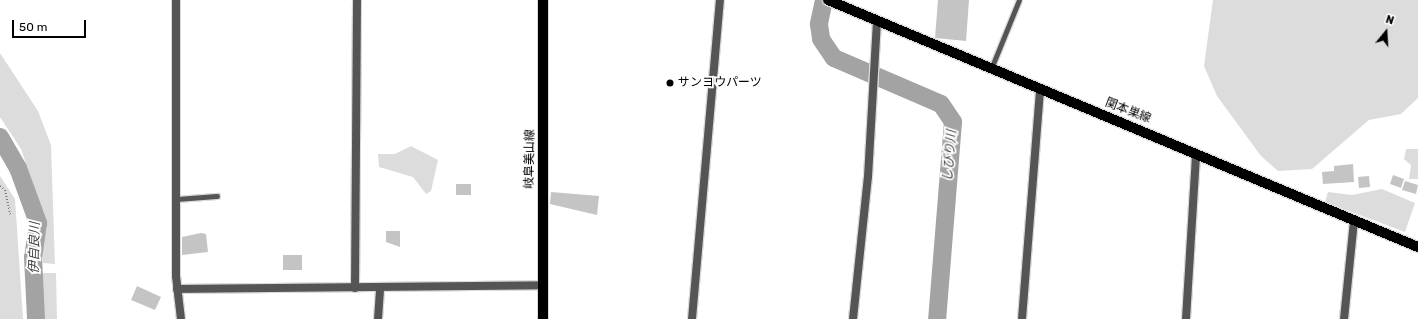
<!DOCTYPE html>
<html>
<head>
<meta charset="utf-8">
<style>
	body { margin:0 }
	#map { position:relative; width:1418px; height:319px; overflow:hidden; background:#fff; font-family:Rubik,"Noto Sans JP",sans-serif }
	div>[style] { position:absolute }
	.green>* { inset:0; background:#dcdcdc }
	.river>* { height:18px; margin:-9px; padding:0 9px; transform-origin:9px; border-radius:9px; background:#a3a3a3 }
	.building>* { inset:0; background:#c4c4c4 }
	.path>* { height:2px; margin-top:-1px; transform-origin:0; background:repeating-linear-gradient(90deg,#777 0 1px,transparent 0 3px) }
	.roads { filter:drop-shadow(1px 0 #dbdbdb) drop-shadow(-1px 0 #dbdbdb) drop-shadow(0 1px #dbdbdb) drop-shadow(0 -1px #dbdbdb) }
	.lane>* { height:4.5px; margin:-2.25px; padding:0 2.25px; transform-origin:2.25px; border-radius:2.25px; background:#555 }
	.street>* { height:8px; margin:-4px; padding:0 4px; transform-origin:4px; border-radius:4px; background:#555 }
	.primary>* { height:10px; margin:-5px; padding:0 5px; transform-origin:5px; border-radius:5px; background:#000 }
	.dots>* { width:11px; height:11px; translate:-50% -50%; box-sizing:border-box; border:2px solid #fff; border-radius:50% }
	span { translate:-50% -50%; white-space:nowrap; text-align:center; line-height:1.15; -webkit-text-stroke:3.5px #fff; paint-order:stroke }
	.poi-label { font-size:12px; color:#000 }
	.left { translate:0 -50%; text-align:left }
	.street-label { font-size:12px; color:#000 }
	.water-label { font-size:13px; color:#444; font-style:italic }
	.north { position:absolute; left:1366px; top:12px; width:40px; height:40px; -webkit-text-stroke:3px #fff; paint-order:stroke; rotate:18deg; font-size:11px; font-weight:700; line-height:16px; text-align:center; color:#000 }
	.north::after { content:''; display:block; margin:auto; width:14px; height:18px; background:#000; clip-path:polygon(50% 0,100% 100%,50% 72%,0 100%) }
	.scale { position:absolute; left:12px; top:20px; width:74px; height:18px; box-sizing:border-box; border:2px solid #000; border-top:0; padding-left:5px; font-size:12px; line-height:14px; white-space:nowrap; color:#000; -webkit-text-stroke:3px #fff; paint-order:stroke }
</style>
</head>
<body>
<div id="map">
	<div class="green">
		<div style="clip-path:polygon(1213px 0,1418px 0,1418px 98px,1401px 114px,1369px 120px,1312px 169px,1278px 171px,1261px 156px,1217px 96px,1204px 66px)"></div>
		<div style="clip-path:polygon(0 53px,38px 111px,51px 145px,55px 264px,43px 263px,40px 205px,21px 149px,0 117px)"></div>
		<div style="clip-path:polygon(411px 146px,438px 160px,431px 191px,426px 194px,413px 177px,379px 167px,378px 154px,395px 154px)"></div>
		<div style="clip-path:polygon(1406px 149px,1418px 149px,1418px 179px,1409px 179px,1411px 165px,1404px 159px)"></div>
		<div style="clip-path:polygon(0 176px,15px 199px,23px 319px,0 319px)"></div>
		<div style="clip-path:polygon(1382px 189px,1415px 203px,1405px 232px,1325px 202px,1328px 192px,1352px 195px)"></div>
		<div style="clip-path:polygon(41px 273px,56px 273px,57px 319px,43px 319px)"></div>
	</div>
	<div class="river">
		<div style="left:824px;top:0;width:25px;rotate:102deg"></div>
		<div style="left:819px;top:24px;width:15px;rotate:82deg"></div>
		<div style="left:821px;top:39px;width:23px;rotate:56deg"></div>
		<div style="left:834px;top:58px;width:116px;rotate:23.3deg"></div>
		<div style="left:941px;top:104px;width:22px;rotate:56deg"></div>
		<div style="left:953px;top:122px;width:198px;rotate:94.6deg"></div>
		<div style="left:0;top:137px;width:36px;rotate:60deg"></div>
		<div style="left:18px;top:168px;width:59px;rotate:70deg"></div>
		<div style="left:38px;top:223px;width:34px;rotate:98deg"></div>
		<div style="left:33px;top:257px;width:62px;rotate:87.2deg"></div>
	</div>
	<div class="building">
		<div style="clip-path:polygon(938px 0,969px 0,966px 41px,935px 38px)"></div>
		<div style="clip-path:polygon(1353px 164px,1354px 182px,1323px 184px,1322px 172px,1334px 171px,1334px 166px)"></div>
		<div style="clip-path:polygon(1393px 175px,1404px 179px,1401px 188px,1390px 184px)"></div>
		<div style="clip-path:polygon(1369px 176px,1370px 187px,1359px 188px,1358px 177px)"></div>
		<div style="clip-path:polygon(1405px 181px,1418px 185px,1416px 194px,1402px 190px)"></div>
		<div style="clip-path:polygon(456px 184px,471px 184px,471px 195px,456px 195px)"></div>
		<div style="clip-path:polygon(551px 192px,599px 196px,597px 215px,550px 204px)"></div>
		<div style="clip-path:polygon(386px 231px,400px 231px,400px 247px,386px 242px)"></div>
		<div style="clip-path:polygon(201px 233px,206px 234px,208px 252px,182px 255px,182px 237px)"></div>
		<div style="clip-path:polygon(283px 255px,302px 255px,302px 270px,283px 270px)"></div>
		<div style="clip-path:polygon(137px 286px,161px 297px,155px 310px,131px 300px)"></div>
	</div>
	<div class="path">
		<div style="left:0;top:186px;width:6px;rotate:39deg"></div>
		<div style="left:5px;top:190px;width:25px;rotate:78deg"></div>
	</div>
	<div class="roads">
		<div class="lane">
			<div style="left:991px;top:69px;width:74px;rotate:-67.9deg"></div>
			<div style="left:176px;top:199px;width:41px;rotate:-4.2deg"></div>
		</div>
		<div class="street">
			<div style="left:176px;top:0;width:276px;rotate:90deg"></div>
			<div style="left:176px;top:276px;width:43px;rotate:83.4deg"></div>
			<div style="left:355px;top:288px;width:288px;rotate:-89.6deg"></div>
			<div style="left:177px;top:289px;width:366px;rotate:-0.6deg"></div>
			<div style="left:378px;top:319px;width:31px;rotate:-86deg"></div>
			<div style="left:692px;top:319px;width:320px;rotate:-85deg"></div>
			<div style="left:853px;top:319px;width:143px;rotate:-84deg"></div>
			<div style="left:868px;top:177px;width:157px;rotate:-86.7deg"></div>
			<div style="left:1022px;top:319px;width:232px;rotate:-85.5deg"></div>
			<div style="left:1186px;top:319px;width:165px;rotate:-86.5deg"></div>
			<div style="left:1344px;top:319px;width:100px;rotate:-84.2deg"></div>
		</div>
		<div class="primary">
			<div style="left:828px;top:0;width:640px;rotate:22.72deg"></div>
			<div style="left:543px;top:319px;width:319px;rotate:-90deg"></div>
		</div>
	</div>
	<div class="dots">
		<div style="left:670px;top:83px;background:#000"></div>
	</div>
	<div class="poi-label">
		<span class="left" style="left:678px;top:83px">サンヨウパーツ</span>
	</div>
	<div class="street-label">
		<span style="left:1128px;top:111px;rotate:21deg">関本巣線</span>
		<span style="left:530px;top:159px;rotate:-89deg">岐阜美山線</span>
	</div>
	<div class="water-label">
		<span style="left:950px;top:156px;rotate:-85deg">しびり川</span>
		<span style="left:35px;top:248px;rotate:-89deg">伊自良川</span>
	</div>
	<div class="north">N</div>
	<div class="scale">50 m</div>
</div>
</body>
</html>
